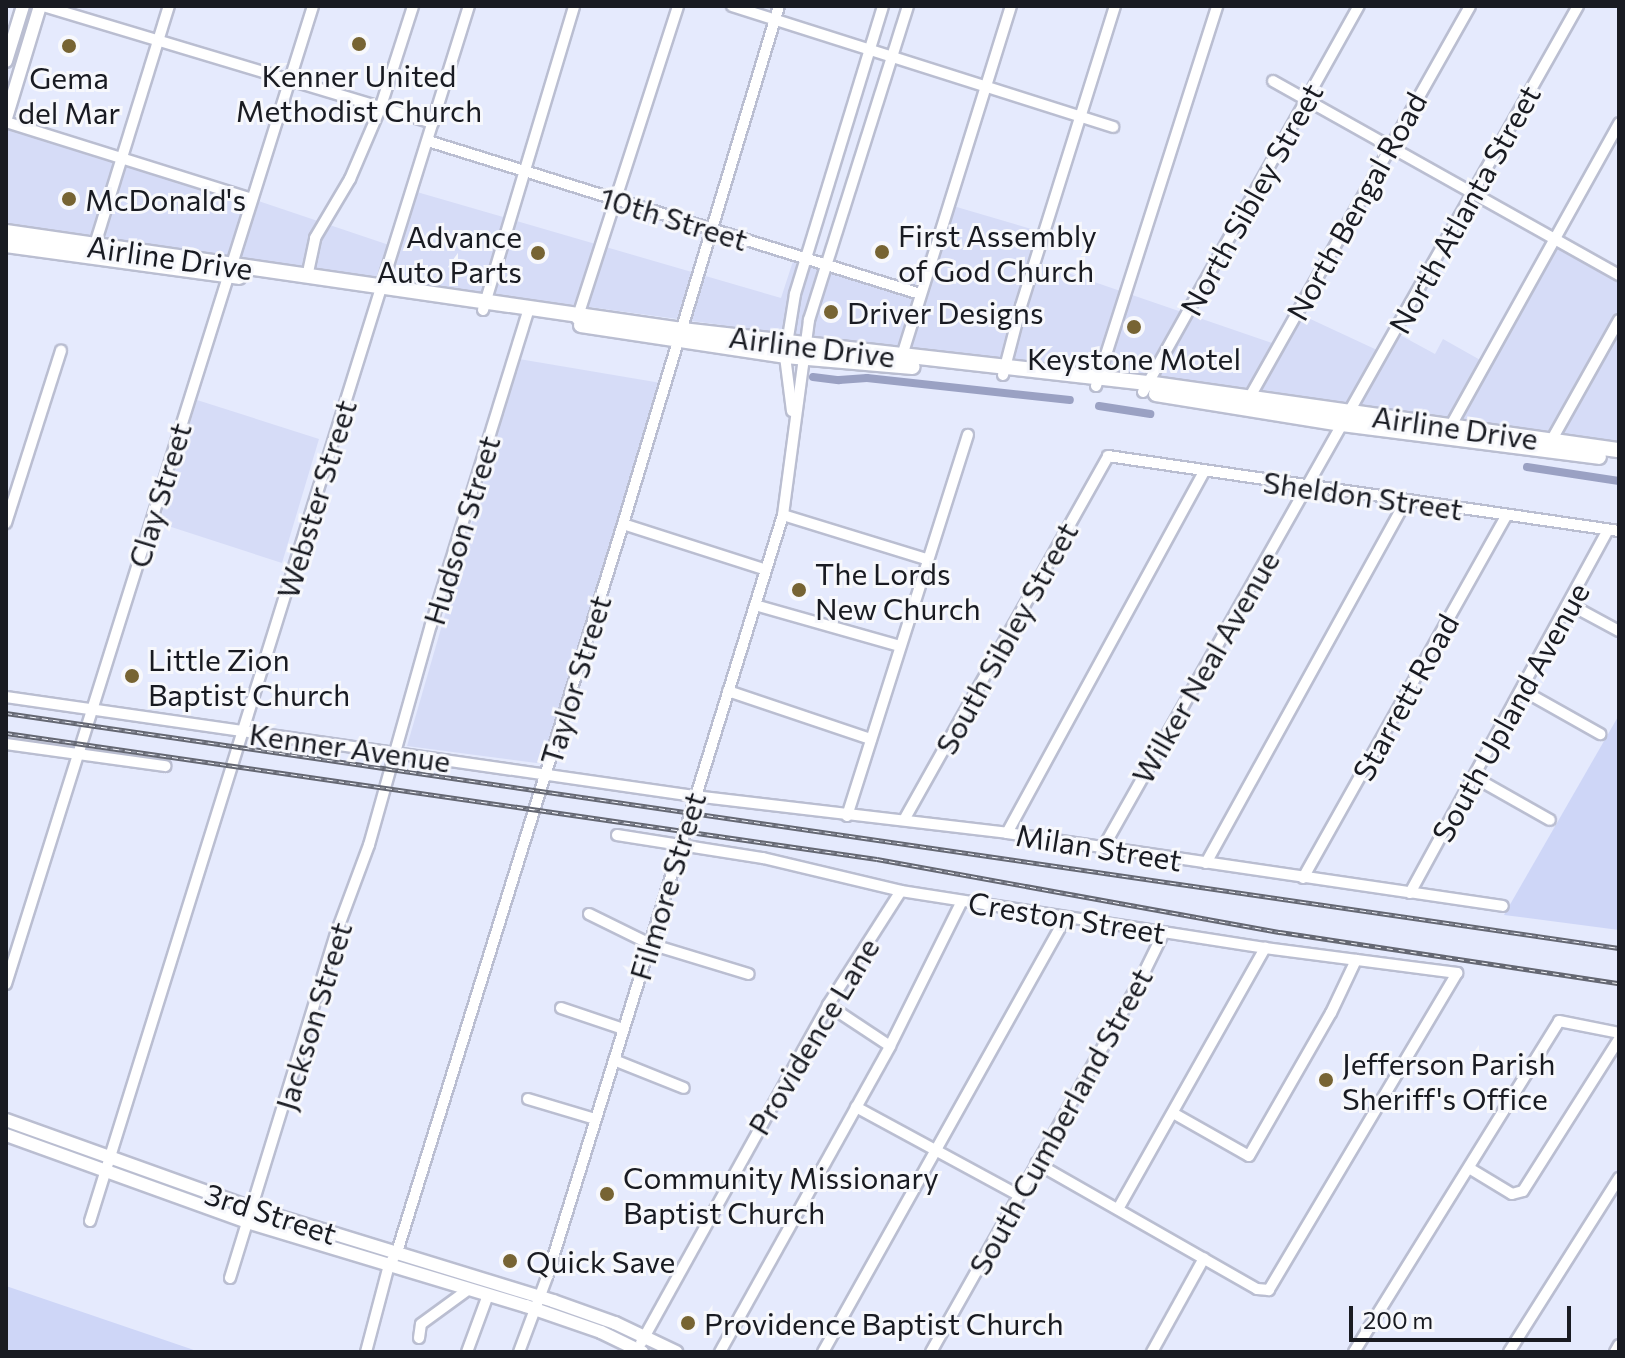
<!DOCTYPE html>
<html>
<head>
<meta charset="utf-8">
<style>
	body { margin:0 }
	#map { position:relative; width:1625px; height:1358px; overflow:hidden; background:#e5eafd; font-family:Commissioner,sans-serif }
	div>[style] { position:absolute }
	.built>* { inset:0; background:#d6dcf7 }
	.green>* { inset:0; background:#ced6f7 }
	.canal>* { height:8px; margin:-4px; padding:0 4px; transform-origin:4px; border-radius:4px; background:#9aa1c3 }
	.roads { filter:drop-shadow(2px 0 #babed1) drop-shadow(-2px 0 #babed1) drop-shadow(0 2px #babed1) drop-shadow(0 -2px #babed1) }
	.minor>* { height:10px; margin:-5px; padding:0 5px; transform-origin:5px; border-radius:5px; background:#fff }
	.major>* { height:12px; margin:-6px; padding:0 6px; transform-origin:6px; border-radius:6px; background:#fff }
	.highway>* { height:14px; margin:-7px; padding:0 7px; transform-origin:7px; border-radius:7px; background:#fff }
	.rail>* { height:5px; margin-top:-2.5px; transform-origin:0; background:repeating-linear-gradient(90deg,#f7f8fc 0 6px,#646772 0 12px); box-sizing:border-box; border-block:2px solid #646772 }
	.dots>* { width:22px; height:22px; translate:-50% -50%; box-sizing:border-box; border:4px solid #f7f8fc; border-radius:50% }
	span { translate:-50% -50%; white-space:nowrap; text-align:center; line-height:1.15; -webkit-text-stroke:6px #f7f8fc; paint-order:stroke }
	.poi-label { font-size:30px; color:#191b22 }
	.left { translate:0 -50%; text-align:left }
	.right { translate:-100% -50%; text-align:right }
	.street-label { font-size:30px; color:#191b22 }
	.frame { position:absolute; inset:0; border:8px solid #191b22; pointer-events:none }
	.scale { position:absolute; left:1349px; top:1306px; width:222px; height:36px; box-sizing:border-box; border:4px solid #191b22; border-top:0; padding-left:10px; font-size:24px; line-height:28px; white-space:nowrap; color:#191b22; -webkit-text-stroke:6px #f7f8fc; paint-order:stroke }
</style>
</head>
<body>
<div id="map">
	<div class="built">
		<div style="clip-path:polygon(12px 118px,389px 245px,410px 190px,781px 298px,797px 249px,914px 285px,943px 203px,1045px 233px,1036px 262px,1272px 343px,1291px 310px,1377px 350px,1389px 329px,1435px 354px,1443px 339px,1482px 361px,1551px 230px,1619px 269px,1619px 330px,1614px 338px,1619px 342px,1619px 443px,1241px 387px,774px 332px,81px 238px,6px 223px,6px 130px)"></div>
		<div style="clip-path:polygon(519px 359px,661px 383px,544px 764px,407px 746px)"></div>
		<div style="clip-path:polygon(197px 400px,319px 439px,282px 563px,159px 523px)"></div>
	</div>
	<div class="green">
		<div style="clip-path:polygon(1619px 715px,1619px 930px,1504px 915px)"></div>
		<div style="clip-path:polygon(6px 1286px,191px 1349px,198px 1352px,6px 1352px)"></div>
	</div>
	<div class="canal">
		<div style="left:813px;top:377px;width:26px;rotate:7deg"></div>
		<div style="left:839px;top:380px;width:28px;rotate:-4deg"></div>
		<div style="left:867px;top:378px;width:204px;rotate:6.2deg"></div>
		<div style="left:1099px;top:406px;width:52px;rotate:8.9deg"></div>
		<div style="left:1527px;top:467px;width:93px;rotate:8.7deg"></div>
	</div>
	<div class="roads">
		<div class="minor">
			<div style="left:43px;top:6px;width:407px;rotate:16.7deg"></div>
			<div style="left:732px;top:6px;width:400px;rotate:17.6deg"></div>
			<div style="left:1273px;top:81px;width:397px;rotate:29.3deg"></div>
			<div style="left:6px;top:122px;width:257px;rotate:17.4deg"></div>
			<div style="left:428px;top:141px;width:515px;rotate:17.27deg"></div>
			<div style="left:93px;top:251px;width:257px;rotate:-72.8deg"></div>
			<div style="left:307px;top:277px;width:40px;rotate:-78deg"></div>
			<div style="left:315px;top:238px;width:69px;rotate:-59.3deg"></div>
			<div style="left:350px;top:179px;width:76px;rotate:-66.8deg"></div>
			<div style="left:380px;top:109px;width:108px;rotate:-72.2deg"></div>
			<div style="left:483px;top:310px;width:317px;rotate:-73.3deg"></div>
			<div style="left:577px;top:319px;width:329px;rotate:-72.1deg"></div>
			<div style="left:901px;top:359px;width:370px;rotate:-72.7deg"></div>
			<div style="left:1003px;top:375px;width:71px;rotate:-75.4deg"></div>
			<div style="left:1021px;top:306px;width:314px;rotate:-72.6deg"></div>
			<div style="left:1096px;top:386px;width:399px;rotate:-72.3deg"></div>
			<div style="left:1143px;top:392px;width:442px;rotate:-60.8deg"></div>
			<div style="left:1247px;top:402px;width:454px;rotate:-60.6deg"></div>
			<div style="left:792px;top:411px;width:55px;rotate:-97.3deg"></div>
			<div style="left:785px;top:356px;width:63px;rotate:-80.8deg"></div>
			<div style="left:795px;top:294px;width:301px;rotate:-73deg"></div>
			<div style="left:1449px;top:429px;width:350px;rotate:-60.9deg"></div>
			<div style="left:1550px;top:443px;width:141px;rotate:-60.7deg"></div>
			<div style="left:783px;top:515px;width:150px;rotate:17.1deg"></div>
			<div style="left:6px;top:523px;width:181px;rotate:-72.3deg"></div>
			<div style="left:623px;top:524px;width:150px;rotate:17.8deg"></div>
			<div style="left:1569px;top:604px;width:57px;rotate:28.4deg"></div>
			<div style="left:755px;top:605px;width:151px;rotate:15.8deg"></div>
			<div style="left:1522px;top:690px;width:90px;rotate:29.4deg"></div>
			<div style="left:728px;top:691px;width:151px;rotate:18.6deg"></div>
			<div style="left:6px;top:697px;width:695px;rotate:8.19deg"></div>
			<div style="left:694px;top:796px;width:315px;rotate:6.7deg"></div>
			<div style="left:1007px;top:833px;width:501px;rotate:8.37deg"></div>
			<div style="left:6px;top:744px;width:161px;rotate:7.9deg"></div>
			<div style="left:1474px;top:777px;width:87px;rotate:29.5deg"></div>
			<div style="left:847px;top:816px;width:400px;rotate:-72.4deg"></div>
			<div style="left:904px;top:820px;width:417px;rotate:-60.7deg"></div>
			<div style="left:1108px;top:456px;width:516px;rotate:8.35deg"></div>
			<div style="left:1007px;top:833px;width:412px;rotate:-61.4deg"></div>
			<div style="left:617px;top:835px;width:148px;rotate:9deg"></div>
			<div style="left:763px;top:858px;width:142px;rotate:13.4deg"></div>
			<div style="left:901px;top:891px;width:368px;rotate:8.9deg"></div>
			<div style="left:1265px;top:948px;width:194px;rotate:7.4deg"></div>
			<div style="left:1457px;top:973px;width:369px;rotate:120.7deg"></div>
			<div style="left:1269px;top:1290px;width:12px;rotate:-175deg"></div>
			<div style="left:1257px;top:1289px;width:254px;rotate:-150.3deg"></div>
			<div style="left:1103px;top:848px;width:967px;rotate:-60.57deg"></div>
			<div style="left:1206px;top:863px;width:414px;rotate:-61.1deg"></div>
			<div style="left:1303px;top:878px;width:415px;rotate:-60.7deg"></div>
			<div style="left:1410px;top:893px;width:413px;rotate:-61.4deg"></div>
			<div style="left:589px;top:914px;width:68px;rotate:26.2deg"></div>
			<div style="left:650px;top:944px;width:103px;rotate:16.9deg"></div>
			<div style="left:6px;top:984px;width:1025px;rotate:-72.57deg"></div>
			<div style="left:828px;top:1005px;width:74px;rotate:33.5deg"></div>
			<div style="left:561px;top:1008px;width:65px;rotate:18.7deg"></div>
			<div style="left:614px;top:1060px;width:75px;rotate:21.8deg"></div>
			<div style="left:528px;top:1099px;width:70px;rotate:16.6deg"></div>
			<div style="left:856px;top:1107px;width:184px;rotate:28.5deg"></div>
			<div style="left:1173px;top:1113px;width:87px;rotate:29.5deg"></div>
			<div style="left:1249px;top:1156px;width:165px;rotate:-60.2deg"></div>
			<div style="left:1331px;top:1013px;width:59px;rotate:-64.7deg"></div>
			<div style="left:1469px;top:1168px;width:50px;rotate:31.2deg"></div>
			<div style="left:1512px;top:1194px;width:11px;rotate:-15deg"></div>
			<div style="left:1523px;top:1191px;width:180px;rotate:-57.7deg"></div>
			<div style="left:1118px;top:1209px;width:300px;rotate:-60.6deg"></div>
			<div style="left:90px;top:1221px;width:1273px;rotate:-72.68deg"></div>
			<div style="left:230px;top:1278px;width:363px;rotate:-72.9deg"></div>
			<div style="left:337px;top:931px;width:92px;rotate:-69.6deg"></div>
			<div style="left:369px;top:845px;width:229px;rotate:-74.3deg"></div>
			<div style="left:431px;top:625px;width:332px;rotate:-72.8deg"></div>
			<div style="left:419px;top:1338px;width:14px;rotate:-82deg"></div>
			<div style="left:421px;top:1324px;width:59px;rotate:-36.1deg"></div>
			<div style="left:641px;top:1343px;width:386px;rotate:-61deg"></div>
			<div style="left:828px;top:1005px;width:135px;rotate:-57.4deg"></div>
			<div style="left:366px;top:1352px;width:90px;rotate:-75.2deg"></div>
			<div style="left:389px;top:1265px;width:15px;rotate:-58deg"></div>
			<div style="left:397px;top:1252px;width:762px;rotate:-72.75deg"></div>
			<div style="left:623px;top:524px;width:541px;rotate:-73.24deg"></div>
			<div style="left:467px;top:1352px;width:61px;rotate:-69.8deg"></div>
			<div style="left:519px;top:1352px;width:80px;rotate:-69.5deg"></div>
			<div style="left:547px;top:1277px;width:798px;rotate:-72.79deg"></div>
			<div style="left:783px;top:515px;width:197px;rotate:-82.4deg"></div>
			<div style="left:809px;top:320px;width:329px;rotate:-72.5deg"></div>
			<div style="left:720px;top:1352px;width:350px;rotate:-60.9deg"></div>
			<div style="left:890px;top:1046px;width:162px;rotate:-63.6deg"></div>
			<div style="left:823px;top:1352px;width:498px;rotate:-60.8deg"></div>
			<div style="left:931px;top:1352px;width:419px;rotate:-60.6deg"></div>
			<div style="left:1137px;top:987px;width:61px;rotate:-63.9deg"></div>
			<div style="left:1152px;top:1352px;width:107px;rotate:-61deg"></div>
			<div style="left:1354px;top:1352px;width:389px;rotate:-58.2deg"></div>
			<div style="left:1559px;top:1021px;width:61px;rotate:11.3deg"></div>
			<div style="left:1509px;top:1352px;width:206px;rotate:-57.7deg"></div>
			<div style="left:1615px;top:1352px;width:8px;rotate:-60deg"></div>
		</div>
		<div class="major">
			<div style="left:6px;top:61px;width:58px;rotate:-72.8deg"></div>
			<div style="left:6px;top:118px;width:117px;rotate:-73.1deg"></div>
			<div style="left:6px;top:1120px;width:263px;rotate:19.7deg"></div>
			<div style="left:254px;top:1209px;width:313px;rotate:17.1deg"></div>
			<div style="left:553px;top:1301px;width:66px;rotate:19.5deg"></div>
			<div style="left:615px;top:1323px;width:68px;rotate:25.4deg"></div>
			<div style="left:6px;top:1135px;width:256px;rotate:19.8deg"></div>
			<div style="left:247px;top:1222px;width:291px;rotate:16.8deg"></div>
			<div style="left:526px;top:1306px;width:79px;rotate:19.1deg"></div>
			<div style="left:601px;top:1332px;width:46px;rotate:26deg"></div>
		</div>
		<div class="highway">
			<div style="left:6px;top:232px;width:683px;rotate:8.25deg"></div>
			<div style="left:682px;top:330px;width:468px;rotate:6.5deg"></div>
			<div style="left:1147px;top:383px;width:477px;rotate:8.1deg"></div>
			<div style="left:6px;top:245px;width:235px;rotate:7.8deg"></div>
			<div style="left:581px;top:325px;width:206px;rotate:8.6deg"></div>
			<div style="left:785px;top:356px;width:128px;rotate:4.9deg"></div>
			<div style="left:1156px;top:394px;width:188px;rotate:9.2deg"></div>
			<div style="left:1342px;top:424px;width:259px;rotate:7.3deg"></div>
		</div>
	</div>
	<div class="rail">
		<div style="left:6px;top:713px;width:1630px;rotate:8.29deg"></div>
		<div style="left:6px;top:733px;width:880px;rotate:8.23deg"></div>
		<div style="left:877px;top:859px;width:410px;rotate:10.3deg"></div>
		<div style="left:1280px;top:932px;width:343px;rotate:8.6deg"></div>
	</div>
	<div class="dots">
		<div style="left:359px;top:44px;background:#776433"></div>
		<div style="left:69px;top:46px;background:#776433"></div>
		<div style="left:69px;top:199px;background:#776433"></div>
		<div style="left:882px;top:252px;background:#776433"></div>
		<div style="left:538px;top:253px;background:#776433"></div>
		<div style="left:831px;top:312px;background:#776433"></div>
		<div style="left:1134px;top:327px;background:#776433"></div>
		<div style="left:799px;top:590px;background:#776433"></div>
		<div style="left:132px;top:676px;background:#776433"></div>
		<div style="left:1326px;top:1080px;background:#776433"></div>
		<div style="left:607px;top:1194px;background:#776433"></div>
		<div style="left:510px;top:1261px;background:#776433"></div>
		<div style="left:688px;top:1323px;background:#776433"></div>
	</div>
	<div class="poi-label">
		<span style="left:359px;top:92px">Kenner United<br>Methodist Church</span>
		<span style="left:69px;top:94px">Gema<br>del Mar</span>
		<span class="left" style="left:85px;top:199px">McDonald's</span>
		<span class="left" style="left:898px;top:252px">First Assembly<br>of God Church</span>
		<span class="right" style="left:522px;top:253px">Advance<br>Auto Parts</span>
		<span class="left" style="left:847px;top:312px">Driver Designs</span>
		<span style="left:1134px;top:358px">Keystone Motel</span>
		<span class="left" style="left:815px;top:590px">The Lords<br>New Church</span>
		<span class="left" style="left:148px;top:676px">Little Zion<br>Baptist Church</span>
		<span class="left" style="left:1342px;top:1080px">Jefferson Parish<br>Sheriff's Office</span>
		<span class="left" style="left:623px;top:1194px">Community Missionary<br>Baptist Church</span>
		<span class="left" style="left:526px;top:1261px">Quick Save</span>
		<span class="left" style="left:704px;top:1323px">Providence Baptist Church</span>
	</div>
	<div class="street-label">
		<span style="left:1251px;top:199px;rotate:-61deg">North Sibley Street</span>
		<span style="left:1356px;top:206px;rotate:-61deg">North Bengal Road</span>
		<span style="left:1464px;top:209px;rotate:-61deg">North Atlanta Street</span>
		<span style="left:674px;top:218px;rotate:17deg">10th Street</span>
		<span style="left:170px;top:257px;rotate:8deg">Airline Drive</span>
		<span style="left:812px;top:346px;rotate:7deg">Airline Drive</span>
		<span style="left:1455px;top:427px;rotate:8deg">Airline Drive</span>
		<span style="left:159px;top:495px;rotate:-73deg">Clay Street</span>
		<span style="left:1363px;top:495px;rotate:8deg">Sheldon Street</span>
		<span style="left:316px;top:499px;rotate:-73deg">Webster Street</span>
		<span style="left:461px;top:530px;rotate:-73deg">Hudson Street</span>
		<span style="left:1006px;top:638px;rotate:-61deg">South Sibley Street</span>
		<span style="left:1205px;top:667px;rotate:-60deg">Wilker Neal Avenue</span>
		<span style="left:575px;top:680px;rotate:-73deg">Taylor Street</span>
		<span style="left:1405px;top:697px;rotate:-61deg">Starrett Road</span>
		<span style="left:1510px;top:712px;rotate:-61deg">South Upland Avenue</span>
		<span style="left:350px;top:747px;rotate:8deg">Kenner Avenue</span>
		<span style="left:1099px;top:847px;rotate:9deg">Milan Street</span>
		<span style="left:667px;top:886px;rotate:-73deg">Filmore Street</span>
		<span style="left:1067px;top:917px;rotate:9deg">Creston Street</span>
		<span style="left:313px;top:1016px;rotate:-73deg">Jackson Street</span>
		<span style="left:813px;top:1036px;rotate:-59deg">Providence Lane</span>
		<span style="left:1060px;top:1121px;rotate:-61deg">South Cumberland Street</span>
		<span style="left:271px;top:1213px;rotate:18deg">3rd Street</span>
	</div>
	<div class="frame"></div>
	<div class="scale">200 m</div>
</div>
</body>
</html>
